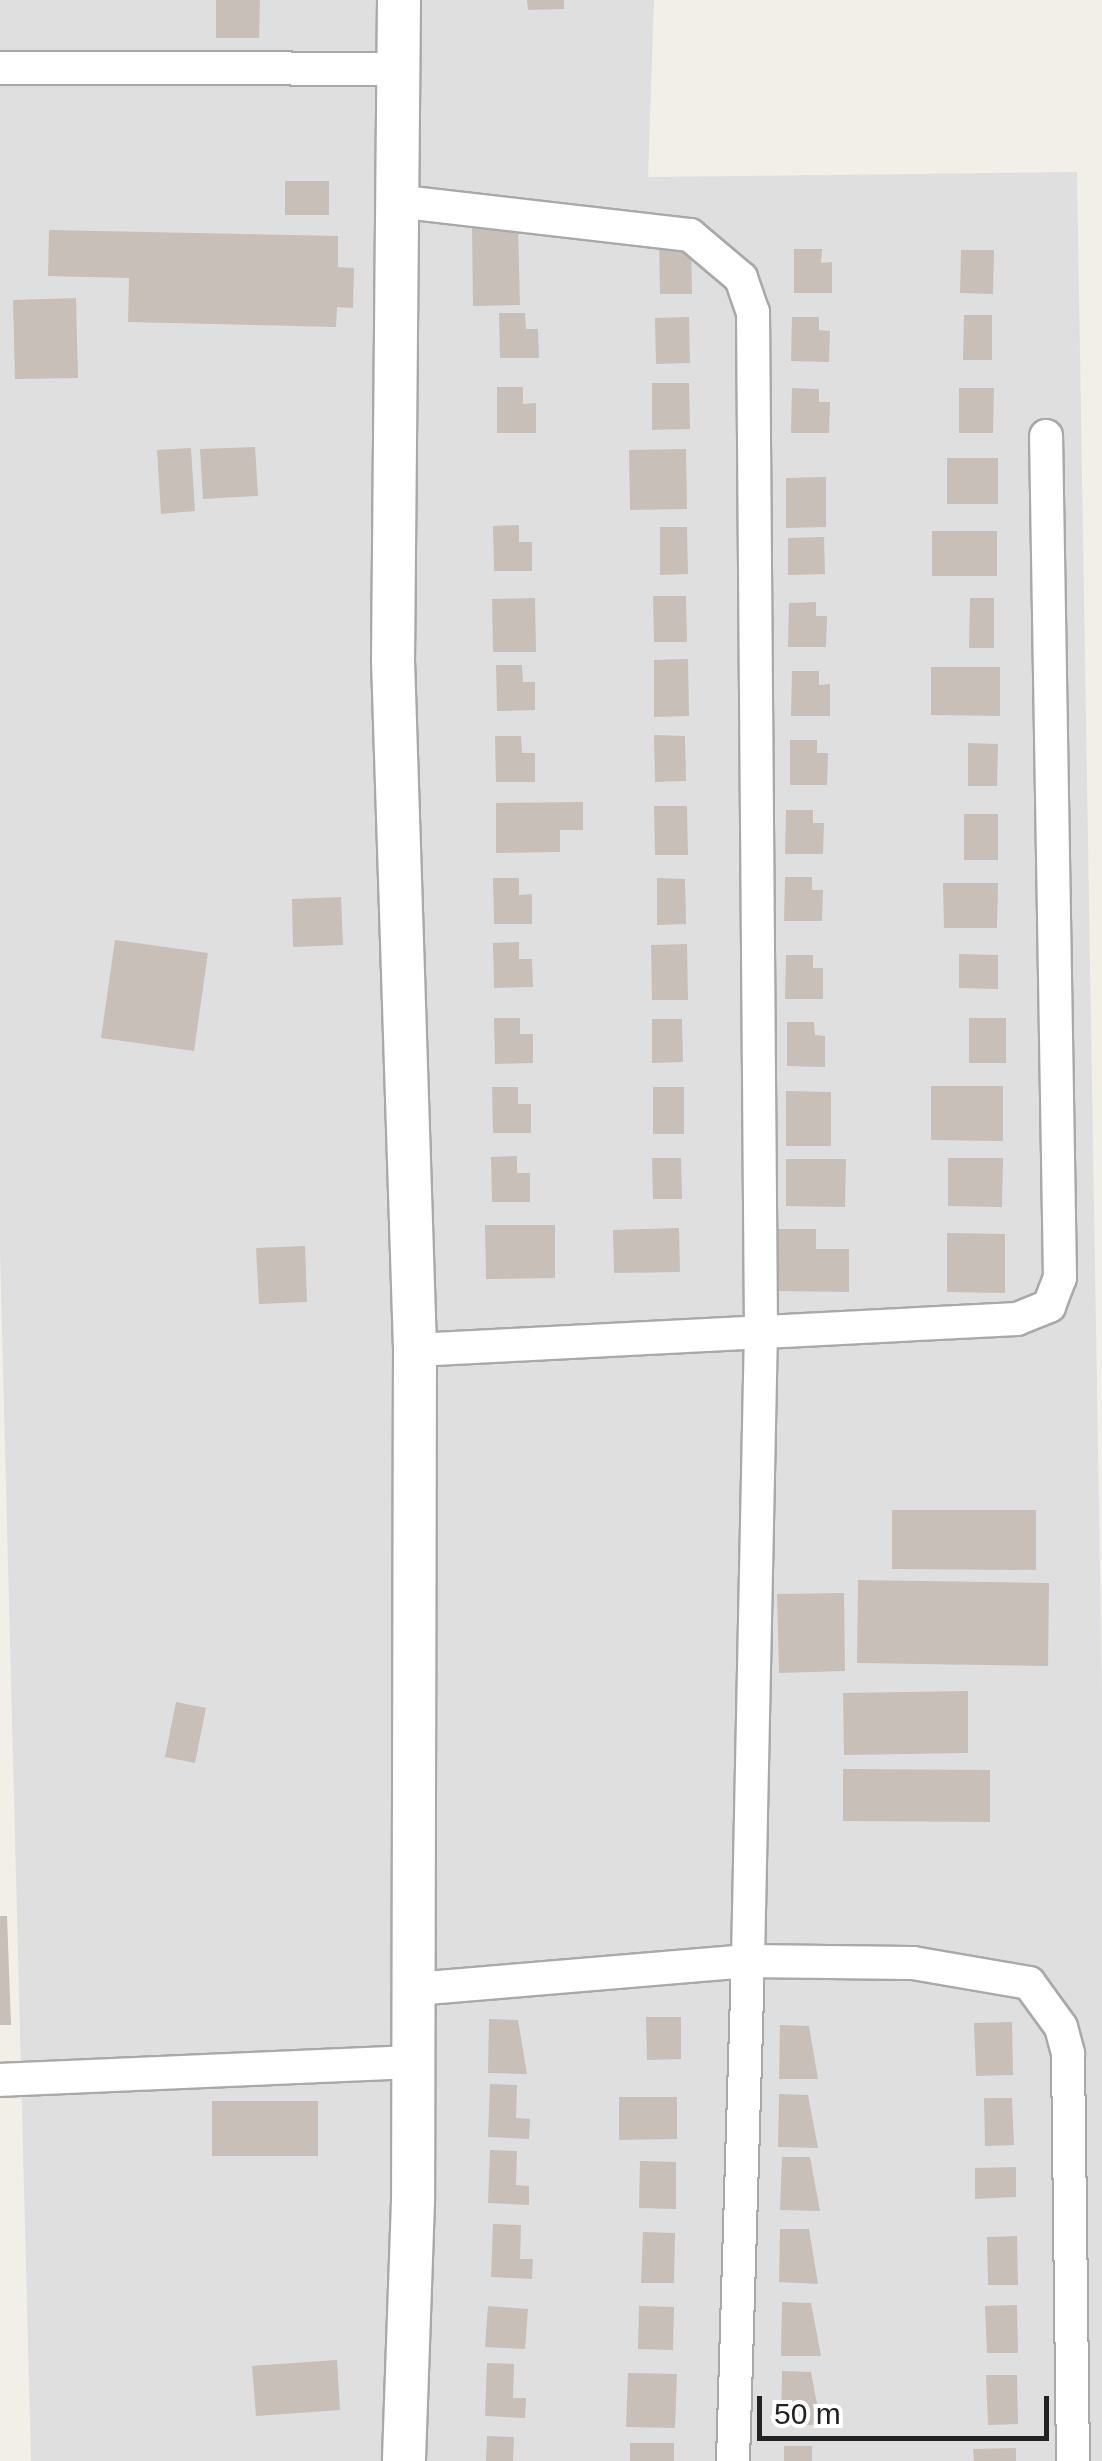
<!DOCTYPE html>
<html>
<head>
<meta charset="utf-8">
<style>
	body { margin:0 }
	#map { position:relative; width:1102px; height:2461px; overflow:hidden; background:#f2efe9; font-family:Arial,sans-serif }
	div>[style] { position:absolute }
	.residential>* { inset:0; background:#e0dfdf }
	.building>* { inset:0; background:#c7bfb8 }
	.roads { filter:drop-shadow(2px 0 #a9a9a9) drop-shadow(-2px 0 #a9a9a9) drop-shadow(0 2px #a9a9a9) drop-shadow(0 -2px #a9a9a9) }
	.minor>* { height:32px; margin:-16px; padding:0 16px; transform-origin:16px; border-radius:16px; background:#fff }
	.tertiary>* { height:42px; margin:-21px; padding:0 21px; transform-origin:21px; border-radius:21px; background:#fff }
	span { translate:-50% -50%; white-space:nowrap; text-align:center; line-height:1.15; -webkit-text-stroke:8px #fff; paint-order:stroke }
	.scale { position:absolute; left:757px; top:2396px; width:292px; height:45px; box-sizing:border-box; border:5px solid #222; border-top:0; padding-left:12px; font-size:30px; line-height:35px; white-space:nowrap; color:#222; -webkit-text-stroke:8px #fff; paint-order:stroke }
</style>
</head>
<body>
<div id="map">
	<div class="residential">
		<div style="clip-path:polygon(0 0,654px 0,648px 177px,1077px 172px,1102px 1693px,1102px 2461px,31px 2461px,0 1251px)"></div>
	</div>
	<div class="building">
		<div style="clip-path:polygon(216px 0,260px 0,259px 38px,216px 38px)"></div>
		<div style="clip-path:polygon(527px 0,564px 0,564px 9px,528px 10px)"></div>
		<div style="clip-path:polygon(285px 181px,329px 181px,329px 215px,285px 215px)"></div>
		<div style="clip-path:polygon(472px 226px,518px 226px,520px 305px,473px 306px)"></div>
		<div style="clip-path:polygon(49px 230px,338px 236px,338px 267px,354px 268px,353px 308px,337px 307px,336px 327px,128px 322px,129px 278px,48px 276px)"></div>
		<div style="clip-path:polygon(691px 241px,692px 294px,660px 294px,659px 242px)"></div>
		<div style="clip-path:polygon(794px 249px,822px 249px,821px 263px,832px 262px,832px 293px,794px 293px)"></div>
		<div style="clip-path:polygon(961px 250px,994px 250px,993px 294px,960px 293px)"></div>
		<div style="clip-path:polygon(76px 298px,78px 378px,15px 379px,13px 300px)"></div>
		<div style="clip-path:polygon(499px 313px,525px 313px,526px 329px,538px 329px,539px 358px,500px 358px)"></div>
		<div style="clip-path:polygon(964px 315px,992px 315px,992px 360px,963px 360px)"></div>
		<div style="clip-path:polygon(689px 317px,690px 363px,656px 364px,655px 318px)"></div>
		<div style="clip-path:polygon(792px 317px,819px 317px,819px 330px,830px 331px,829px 362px,791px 361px)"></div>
		<div style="clip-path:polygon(652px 383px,689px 383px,690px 429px,652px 430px)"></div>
		<div style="clip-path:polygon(497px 387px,523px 387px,523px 404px,536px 403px,536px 433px,497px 433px)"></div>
		<div style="clip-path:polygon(792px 388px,819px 389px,819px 402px,830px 402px,829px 433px,791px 433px)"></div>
		<div style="clip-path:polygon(959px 388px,994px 388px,993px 433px,959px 433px)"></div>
		<div style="clip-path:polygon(255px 447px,258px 496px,203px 499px,200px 449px)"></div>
		<div style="clip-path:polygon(191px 448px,195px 511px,161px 514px,157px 450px)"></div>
		<div style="clip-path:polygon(686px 449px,687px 509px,630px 510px,629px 450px)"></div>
		<div style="clip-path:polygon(947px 458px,998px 458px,998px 504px,947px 504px)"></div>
		<div style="clip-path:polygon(826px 477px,826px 527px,786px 528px,786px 478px)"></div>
		<div style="clip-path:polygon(519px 525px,519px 542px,532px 542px,532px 571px,494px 571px,493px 526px)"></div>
		<div style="clip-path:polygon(660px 527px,687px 527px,688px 574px,660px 575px)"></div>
		<div style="clip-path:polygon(932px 531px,997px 531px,997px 576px,932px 576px)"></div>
		<div style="clip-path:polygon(824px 537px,825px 574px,788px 575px,788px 538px)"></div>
		<div style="clip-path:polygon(653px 596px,686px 596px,687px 642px,654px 642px)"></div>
		<div style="clip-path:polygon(535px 598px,536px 652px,493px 652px,492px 599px)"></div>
		<div style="clip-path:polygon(970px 598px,994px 598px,994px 648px,969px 648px)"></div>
		<div style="clip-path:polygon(816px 602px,816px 616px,827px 616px,826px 647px,788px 647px,789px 603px)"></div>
		<div style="clip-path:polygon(688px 659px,689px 716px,654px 717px,654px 660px)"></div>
		<div style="clip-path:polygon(496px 665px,522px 665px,523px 682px,535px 682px,535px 710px,497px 711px)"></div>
		<div style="clip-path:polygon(931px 667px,1000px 667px,1000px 716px,931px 715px)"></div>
		<div style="clip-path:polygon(792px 671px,819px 671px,819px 685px,830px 684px,830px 716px,791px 716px)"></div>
		<div style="clip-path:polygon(654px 735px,685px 736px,686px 781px,655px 782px)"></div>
		<div style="clip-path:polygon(495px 736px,521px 736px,522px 753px,535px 753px,535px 782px,496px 782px)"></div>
		<div style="clip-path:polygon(790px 740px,817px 740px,817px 753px,828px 753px,827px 785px,790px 785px)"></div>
		<div style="clip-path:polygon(968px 743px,998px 744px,997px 786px,968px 786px)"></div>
		<div style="clip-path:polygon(583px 802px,583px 830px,560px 830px,560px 852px,496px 853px,496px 803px)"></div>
		<div style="clip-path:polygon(654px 806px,687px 806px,688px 855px,655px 855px)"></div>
		<div style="clip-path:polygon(786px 810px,813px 810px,813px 823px,824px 823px,823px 854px,785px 854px)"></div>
		<div style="clip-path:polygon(964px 814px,998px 814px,998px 860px,964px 860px)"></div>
		<div style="clip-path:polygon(785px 877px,812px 877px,812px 890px,823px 890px,822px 921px,784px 921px)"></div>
		<div style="clip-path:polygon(493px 878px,519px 878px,519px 895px,532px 894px,532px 924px,494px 924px)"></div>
		<div style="clip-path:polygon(657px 878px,685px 879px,686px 924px,657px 925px)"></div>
		<div style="clip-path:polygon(943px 883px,998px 883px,997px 928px,944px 928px)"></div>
		<div style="clip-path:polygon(341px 897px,343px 945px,293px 947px,292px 899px)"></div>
		<div style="clip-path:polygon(115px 940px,208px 953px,194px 1051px,101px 1038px)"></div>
		<div style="clip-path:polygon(519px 942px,519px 959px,532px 959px,533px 987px,494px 988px,493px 943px)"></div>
		<div style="clip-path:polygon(687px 944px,688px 1000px,652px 1000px,651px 945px)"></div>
		<div style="clip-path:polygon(959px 954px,998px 955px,998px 989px,959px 988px)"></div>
		<div style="clip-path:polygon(786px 955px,813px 955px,813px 968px,823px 968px,823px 999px,785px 999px)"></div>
		<div style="clip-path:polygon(494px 1018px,520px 1018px,520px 1034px,533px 1034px,533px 1063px,495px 1064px)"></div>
		<div style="clip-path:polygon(969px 1018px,1006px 1018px,1006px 1063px,969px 1063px)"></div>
		<div style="clip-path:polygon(652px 1019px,682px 1019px,683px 1062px,652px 1063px)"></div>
		<div style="clip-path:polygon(787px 1022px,814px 1022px,815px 1035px,825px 1036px,825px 1067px,787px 1066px)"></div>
		<div style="clip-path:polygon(931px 1086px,1003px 1086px,1003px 1141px,931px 1140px)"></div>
		<div style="clip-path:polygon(492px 1087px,518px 1087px,518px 1104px,531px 1104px,531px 1133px,493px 1133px)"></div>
		<div style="clip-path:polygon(653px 1087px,684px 1087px,684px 1134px,653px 1134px)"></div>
		<div style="clip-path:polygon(786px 1091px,831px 1092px,831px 1146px,786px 1146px)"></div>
		<div style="clip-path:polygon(517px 1156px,517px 1173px,530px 1173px,530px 1202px,492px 1202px,491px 1157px)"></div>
		<div style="clip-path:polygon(652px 1158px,681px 1158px,682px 1199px,653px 1199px)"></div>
		<div style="clip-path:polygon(948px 1158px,1003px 1158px,1002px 1207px,948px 1206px)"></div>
		<div style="clip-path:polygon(786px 1159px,846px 1159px,845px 1207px,786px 1206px)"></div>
		<div style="clip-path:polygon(485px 1225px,555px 1225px,555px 1278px,486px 1279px)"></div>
		<div style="clip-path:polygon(679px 1228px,680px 1272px,614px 1273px,613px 1230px)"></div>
		<div style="clip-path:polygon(772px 1229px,816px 1229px,816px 1249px,849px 1249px,849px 1292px,771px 1291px)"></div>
		<div style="clip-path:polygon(947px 1233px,1005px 1234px,1005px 1293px,947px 1292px)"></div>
		<div style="clip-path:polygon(305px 1246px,307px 1302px,259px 1304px,256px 1248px)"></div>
		<div style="clip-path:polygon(892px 1510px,1036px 1510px,1036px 1570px,892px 1569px)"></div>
		<div style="clip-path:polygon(858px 1580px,1049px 1583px,1048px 1666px,857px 1663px)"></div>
		<div style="clip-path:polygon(844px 1593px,845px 1671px,779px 1673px,777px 1594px)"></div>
		<div style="clip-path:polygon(968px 1691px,968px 1753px,844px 1755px,843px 1693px)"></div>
		<div style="clip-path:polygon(176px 1702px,206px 1708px,195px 1763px,165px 1757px)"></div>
		<div style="clip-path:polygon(843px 1769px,990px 1770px,990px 1822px,843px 1821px)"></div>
		<div style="clip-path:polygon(0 1916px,7px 1916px,11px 2025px,0 2025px)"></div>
		<div style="clip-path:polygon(646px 2017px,681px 2017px,681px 2059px,647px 2060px)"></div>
		<div style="clip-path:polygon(489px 2019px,518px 2020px,527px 2074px,488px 2073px)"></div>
		<div style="clip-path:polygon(1012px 2022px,1013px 2075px,976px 2076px,974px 2023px)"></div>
		<div style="clip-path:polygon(780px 2025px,809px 2026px,818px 2079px,779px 2079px)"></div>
		<div style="clip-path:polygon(490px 2084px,517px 2085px,516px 2118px,530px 2119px,529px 2139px,488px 2137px)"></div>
		<div style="clip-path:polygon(779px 2094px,808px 2095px,818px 2148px,778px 2147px)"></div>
		<div style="clip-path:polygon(619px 2097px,677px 2097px,677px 2139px,619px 2140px)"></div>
		<div style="clip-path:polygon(984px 2098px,1012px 2098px,1014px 2145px,985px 2146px)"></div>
		<div style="clip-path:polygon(212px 2101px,318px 2101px,318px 2156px,212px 2156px)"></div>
		<div style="clip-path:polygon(490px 2150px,517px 2151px,516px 2185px,529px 2186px,529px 2205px,488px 2203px)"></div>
		<div style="clip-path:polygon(782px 2157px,810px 2157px,820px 2211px,780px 2210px)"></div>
		<div style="clip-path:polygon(640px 2161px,676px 2162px,676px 2209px,639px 2208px)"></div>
		<div style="clip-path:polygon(1016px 2167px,1016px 2197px,975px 2199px,975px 2168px)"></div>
		<div style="clip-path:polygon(493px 2224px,521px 2225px,520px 2259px,533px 2259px,532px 2279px,491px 2277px)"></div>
		<div style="clip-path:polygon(780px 2229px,809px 2229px,818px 2284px,779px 2282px)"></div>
		<div style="clip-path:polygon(643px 2232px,675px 2233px,674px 2283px,641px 2283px)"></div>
		<div style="clip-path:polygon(1017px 2236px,1018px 2285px,988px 2285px,987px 2237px)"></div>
		<div style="clip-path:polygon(782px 2302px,811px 2303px,821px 2356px,781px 2356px)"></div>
		<div style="clip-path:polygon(1017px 2305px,1018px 2353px,987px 2353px,985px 2306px)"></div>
		<div style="clip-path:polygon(488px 2306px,528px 2309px,525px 2349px,485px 2347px)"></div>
		<div style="clip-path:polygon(639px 2306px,674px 2307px,673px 2350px,638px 2349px)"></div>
		<div style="clip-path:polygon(337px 2360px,340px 2410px,256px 2416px,252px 2366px)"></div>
		<div style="clip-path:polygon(487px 2363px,514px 2364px,513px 2398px,526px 2398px,525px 2418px,485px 2416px)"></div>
		<div style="clip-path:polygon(782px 2371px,811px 2372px,821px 2425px,781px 2425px)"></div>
		<div style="clip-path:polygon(628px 2373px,677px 2374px,675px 2428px,626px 2427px)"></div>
		<div style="clip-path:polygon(986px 2375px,1017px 2375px,1018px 2424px,988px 2425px)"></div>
		<div style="clip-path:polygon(487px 2436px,514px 2437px,513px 2461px,486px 2461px)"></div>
		<div style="clip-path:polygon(630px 2443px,674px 2443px,674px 2461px,630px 2461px)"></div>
		<div style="clip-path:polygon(784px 2446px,812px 2446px,812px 2461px,784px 2461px)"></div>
		<div style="clip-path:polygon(1016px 2448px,1016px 2461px,974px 2461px,973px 2449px)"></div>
	</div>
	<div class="roads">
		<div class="minor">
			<div style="left:0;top:68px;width:399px;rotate:0.1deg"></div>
			<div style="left:395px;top:201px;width:297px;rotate:6.6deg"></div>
			<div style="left:690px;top:235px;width:67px;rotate:40.1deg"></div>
			<div style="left:741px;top:278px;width:36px;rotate:71deg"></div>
			<div style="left:753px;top:312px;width:1017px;rotate:89.55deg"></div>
			<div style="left:761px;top:1329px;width:632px;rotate:91.18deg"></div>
			<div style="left:748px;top:1961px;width:165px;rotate:0.7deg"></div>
			<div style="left:913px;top:1963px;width:118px;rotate:9.8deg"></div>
			<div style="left:1029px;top:1983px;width:54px;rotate:54deg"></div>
			<div style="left:1061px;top:2027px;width:28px;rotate:75deg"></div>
			<div style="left:1068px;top:2054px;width:407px;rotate:89.3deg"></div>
			<div style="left:415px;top:1350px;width:603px;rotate:-2.95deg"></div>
			<div style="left:1017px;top:1319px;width:35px;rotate:-22deg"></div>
			<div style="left:1049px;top:1306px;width:30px;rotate:-69deg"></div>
			<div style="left:1060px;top:1278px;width:842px;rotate:-90.95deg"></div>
			<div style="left:415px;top:1989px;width:334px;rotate:-4.8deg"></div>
			<div style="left:748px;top:1961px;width:500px;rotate:91.72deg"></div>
			<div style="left:0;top:2080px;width:414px;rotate:-2.5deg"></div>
		</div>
		<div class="tertiary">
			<div style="left:399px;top:0;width:660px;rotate:90.52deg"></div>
			<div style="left:393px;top:660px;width:690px;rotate:88.17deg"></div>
			<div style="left:415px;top:1350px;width:851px;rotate:90.13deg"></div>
			<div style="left:413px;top:2201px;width:260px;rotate:92deg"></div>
		</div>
	</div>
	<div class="scale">50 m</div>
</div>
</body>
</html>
